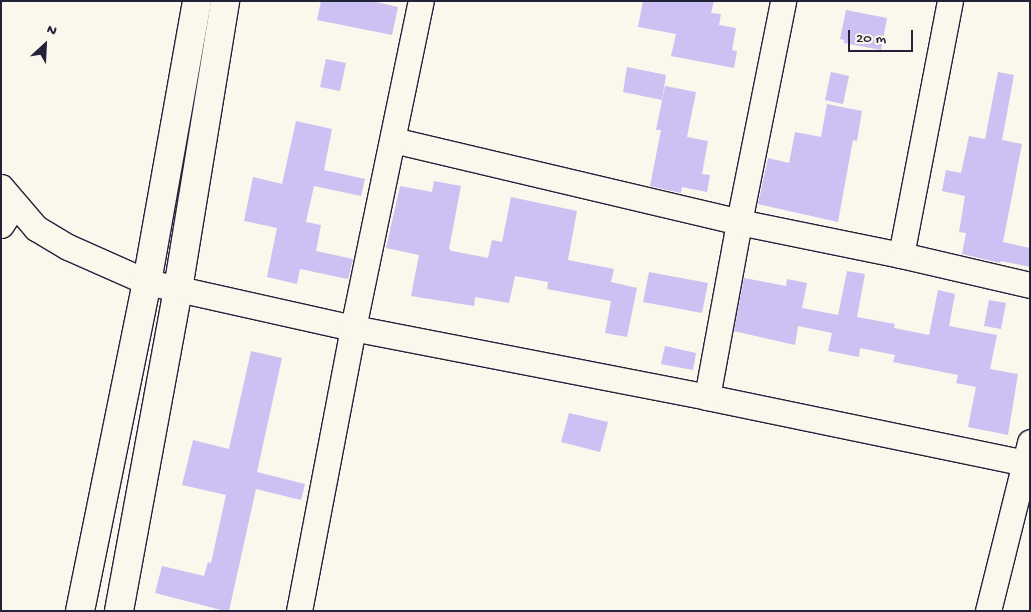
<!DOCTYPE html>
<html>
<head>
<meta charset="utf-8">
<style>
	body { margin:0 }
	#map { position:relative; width:1031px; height:612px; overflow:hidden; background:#fbf7ec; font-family:"Gochi Hand",sans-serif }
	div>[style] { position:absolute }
	.building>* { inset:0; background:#cdc0f2 }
	.roads { filter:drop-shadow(1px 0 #22223b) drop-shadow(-1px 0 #22223b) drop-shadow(0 1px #22223b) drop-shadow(0 -1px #22223b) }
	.street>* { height:25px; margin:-12.5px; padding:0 12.5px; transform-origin:12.5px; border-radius:12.5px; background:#fbf7ec }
	.secondary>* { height:28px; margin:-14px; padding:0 14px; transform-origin:14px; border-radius:14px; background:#fbf7ec }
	span { translate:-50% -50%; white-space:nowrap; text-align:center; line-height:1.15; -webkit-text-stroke:5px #fbf7ec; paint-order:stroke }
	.frame { position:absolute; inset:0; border:2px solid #22223b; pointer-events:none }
	.north { position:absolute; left:20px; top:20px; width:50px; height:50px; -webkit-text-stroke:4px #fbf7ec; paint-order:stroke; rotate:25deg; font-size:14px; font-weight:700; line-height:20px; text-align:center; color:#22223b }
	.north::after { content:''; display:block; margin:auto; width:18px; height:22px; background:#22223b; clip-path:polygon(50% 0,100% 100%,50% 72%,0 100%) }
	.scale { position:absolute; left:848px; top:30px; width:65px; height:22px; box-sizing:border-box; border:2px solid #22223b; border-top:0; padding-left:6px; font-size:15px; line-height:18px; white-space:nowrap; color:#22223b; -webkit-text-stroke:4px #fbf7ec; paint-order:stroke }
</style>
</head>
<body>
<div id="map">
	<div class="building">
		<div style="clip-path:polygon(321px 1px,372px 1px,398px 7px,392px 35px,317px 20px)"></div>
		<div style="clip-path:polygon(643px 1px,714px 1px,711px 13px,721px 14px,719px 25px,736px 28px,732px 50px,737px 51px,734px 68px,671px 56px,676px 34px,638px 27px)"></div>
		<div style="clip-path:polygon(846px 10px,887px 18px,881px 50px,844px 43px,844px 40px,840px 39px)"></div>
		<div style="clip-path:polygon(326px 59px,346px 63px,340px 91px,320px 87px)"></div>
		<div style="clip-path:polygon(627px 67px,666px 75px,662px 100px,623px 92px)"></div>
		<div style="clip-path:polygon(831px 72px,849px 76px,843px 104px,825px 100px)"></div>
		<div style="clip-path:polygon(998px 72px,1014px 75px,1002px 140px,1022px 144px,1003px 242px,1030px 248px,1030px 267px,1001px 261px,1000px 263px,962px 254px,966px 233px,959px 232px,965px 196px,942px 191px,946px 170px,961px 173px,969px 136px,985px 139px)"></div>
		<div style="clip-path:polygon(665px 86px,696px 92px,687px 137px,708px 141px,702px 174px,710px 175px,707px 192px,682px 187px,681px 193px,650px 186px,661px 130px,656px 130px)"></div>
		<div style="clip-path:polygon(827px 104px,862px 111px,857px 141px,853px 140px,838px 222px,758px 204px,768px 158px,789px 163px,795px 132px,821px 137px)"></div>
		<div style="clip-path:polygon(296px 121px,332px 129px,324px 170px,365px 179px,361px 196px,314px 186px,306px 222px,321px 225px,316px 251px,353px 259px,348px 279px,300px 269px,297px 284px,267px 277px,277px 228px,244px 221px,253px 177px,282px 184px)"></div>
		<div style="clip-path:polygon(434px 181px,461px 186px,449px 249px,452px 251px,488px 258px,492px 240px,502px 242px,511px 197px,577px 211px,568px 260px,614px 269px,611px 282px,637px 288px,627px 337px,605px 333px,611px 301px,547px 289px,548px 282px,515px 276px,509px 303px,475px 297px,474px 306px,411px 296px,419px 255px,386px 248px,400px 186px,432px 192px)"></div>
		<div style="clip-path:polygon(847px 271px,865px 274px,857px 317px,895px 324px,894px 328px,929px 335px,938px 290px,955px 294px,949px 326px,997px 335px,990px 369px,1018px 374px,1008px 435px,968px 427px,976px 387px,956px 383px,958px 375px,893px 362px,895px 355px,860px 348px,859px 357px,828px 351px,832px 333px,798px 326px,795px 345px,734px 331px,744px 278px,786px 286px,787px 279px,807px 283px,802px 308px,838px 315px)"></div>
		<div style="clip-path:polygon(649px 272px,708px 283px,702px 313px,643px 302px)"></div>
		<div style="clip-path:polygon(989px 300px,1006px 303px,1001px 329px,984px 326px)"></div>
		<div style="clip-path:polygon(665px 346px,696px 353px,693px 370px,661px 364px)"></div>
		<div style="clip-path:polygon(251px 351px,282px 358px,257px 472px,305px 484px,301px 500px,256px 489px,229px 611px,225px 611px,155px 593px,162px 566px,204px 576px,208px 562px,211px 563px,226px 495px,182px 485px,193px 440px,229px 449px)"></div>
		<div style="clip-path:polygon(569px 413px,608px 422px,600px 452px,561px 442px)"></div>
	</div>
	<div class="roads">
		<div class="street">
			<div style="left:393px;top:140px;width:356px;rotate:13.3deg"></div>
			<div style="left:739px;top:222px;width:165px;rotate:11.5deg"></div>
			<div style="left:901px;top:255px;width:132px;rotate:13.1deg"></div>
			<div style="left:1px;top:187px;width:54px;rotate:49.5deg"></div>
			<div style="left:36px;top:228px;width:37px;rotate:31deg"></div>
			<div style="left:68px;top:247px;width:86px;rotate:23.9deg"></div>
			<div style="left:147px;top:282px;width:211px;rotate:12.6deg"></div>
			<div style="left:353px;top:328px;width:361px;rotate:11deg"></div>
			<div style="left:707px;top:397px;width:330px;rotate:11.7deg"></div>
			<div style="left:1px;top:225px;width:24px;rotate:-57deg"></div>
			<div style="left:901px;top:255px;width:259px;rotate:-79.1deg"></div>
			<div style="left:707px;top:397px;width:178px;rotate:-79.6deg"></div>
			<div style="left:739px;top:222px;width:225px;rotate:-78.7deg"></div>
			<div style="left:299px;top:611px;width:288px;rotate:-79.2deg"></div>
			<div style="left:353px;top:328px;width:334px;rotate:-78.3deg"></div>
			<div style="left:988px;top:611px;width:174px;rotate:-76deg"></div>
		</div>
		<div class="secondary">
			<div style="left:80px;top:611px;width:336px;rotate:-78.5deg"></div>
			<div style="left:147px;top:282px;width:285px;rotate:-79.9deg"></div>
			<div style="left:119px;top:611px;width:327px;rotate:-79.6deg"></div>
			<div style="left:178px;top:289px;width:292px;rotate:-80.7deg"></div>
		</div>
	</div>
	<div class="frame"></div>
	<div class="north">N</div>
	<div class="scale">20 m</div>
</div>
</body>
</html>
